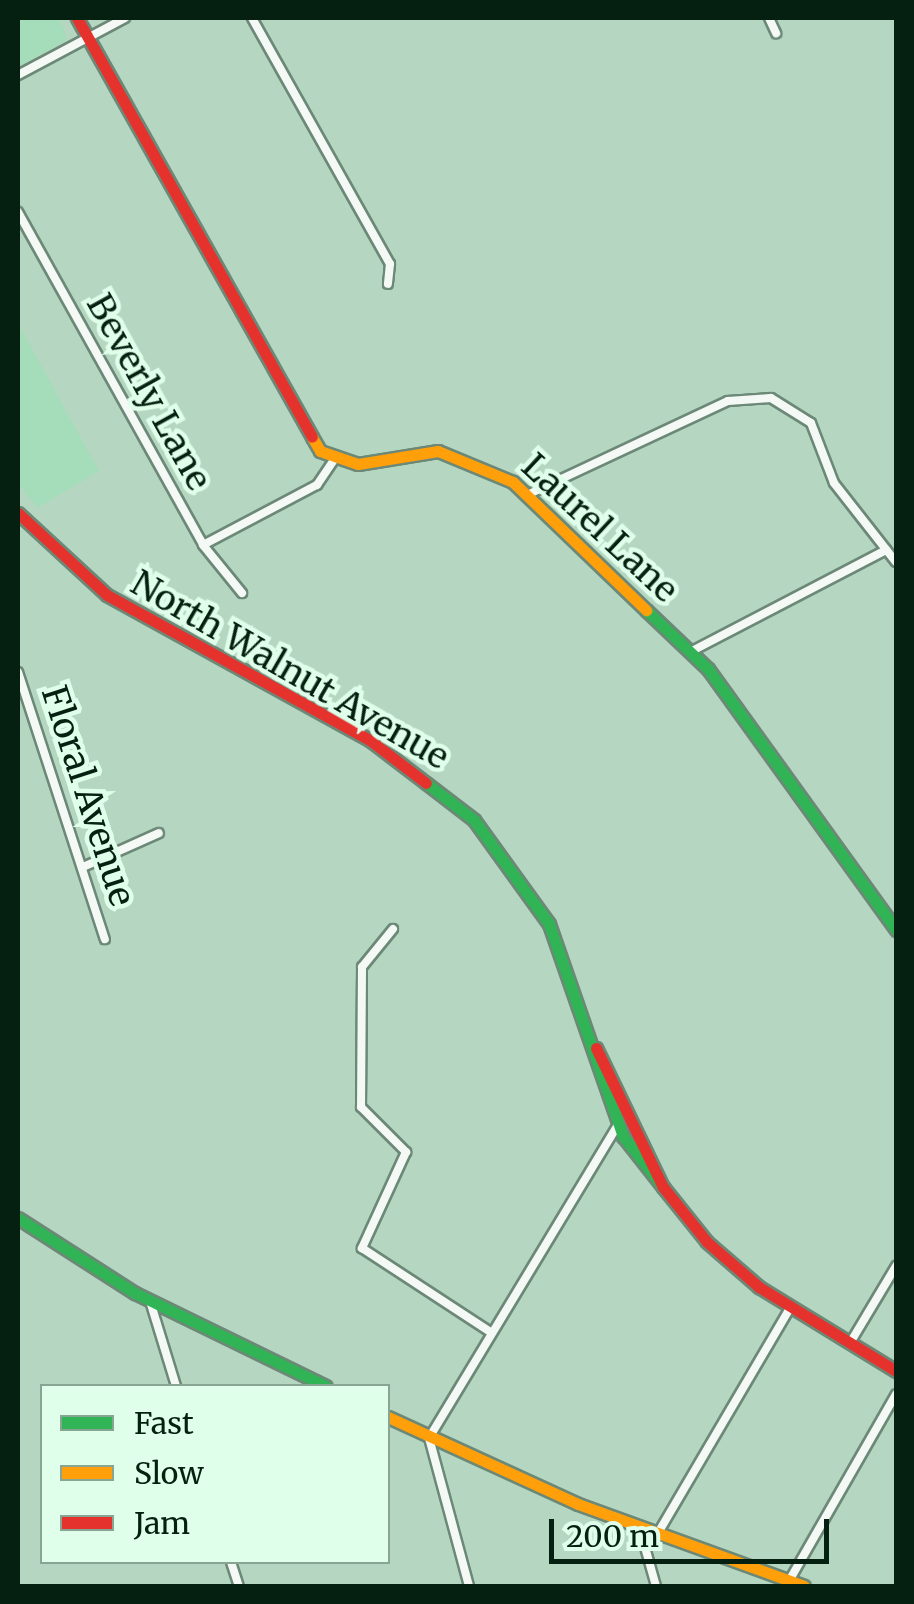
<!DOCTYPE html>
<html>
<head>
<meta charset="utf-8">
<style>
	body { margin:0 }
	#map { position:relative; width:914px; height:1604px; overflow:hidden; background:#b5d7c1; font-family:Merriweather,serif }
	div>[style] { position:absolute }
	.built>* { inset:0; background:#a5dcb9 }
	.roads { filter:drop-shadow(2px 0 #6c8877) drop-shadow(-2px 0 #6c8877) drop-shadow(0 2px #6c8877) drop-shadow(0 -2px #6c8877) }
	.street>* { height:8px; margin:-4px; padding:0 4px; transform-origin:4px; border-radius:4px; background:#f4f9f6 }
	.fast>* { height:11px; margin:-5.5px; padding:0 5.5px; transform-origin:5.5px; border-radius:5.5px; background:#30b455 }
	.slow>* { height:11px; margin:-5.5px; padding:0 5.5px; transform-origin:5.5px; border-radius:5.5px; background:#ff9f0a }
	.jam>* { height:11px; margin:-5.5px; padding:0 5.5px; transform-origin:5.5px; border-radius:5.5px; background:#e5322d }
	span { translate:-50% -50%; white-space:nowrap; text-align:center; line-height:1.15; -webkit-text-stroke:9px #dfffea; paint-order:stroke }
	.street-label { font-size:35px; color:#051f11 }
	.frame { position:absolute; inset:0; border:20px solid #051f11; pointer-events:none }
	.legend { position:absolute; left:40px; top:1384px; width:350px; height:180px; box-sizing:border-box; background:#dfffea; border:2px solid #88a593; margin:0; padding:12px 18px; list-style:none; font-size:30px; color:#051f11 }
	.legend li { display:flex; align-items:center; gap:20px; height:50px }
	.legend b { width:50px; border:2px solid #88a593 }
	.scale { position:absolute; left:549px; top:1519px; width:280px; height:45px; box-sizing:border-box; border:5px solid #051f11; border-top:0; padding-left:12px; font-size:30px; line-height:35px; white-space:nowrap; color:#051f11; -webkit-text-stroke:8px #dfffea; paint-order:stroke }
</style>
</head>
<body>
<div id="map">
	<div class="built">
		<div style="clip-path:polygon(18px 18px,60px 18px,67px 40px,18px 67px)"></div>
		<div style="clip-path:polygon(18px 323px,99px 471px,37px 508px,18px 483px)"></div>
	</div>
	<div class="roads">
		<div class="street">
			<div style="left:252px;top:18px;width:282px;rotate:60.7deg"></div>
			<div style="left:390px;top:264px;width:20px;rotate:96deg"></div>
			<div style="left:769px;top:18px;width:17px;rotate:65deg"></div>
			<div style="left:18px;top:75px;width:121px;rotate:-28deg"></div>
			<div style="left:18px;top:212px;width:381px;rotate:60.9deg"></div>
			<div style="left:203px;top:545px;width:62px;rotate:50.9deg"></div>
			<div style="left:527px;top:495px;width:222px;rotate:-25.1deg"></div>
			<div style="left:728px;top:401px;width:43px;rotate:-4deg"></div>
			<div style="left:771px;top:398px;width:47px;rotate:32deg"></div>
			<div style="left:811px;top:423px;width:64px;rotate:69deg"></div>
			<div style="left:834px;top:483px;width:100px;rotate:51.9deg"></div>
			<div style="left:203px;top:545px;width:129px;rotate:-27.8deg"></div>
			<div style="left:317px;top:485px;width:29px;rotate:-56deg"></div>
			<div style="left:692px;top:651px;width:219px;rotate:-27.5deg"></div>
			<div style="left:18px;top:672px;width:281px;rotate:72deg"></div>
			<div style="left:83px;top:867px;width:83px;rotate:-24.1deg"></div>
			<div style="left:393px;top:929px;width:49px;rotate:129.2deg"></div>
			<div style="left:362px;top:967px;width:140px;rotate:90.4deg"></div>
			<div style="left:361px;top:1107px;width:64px;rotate:45deg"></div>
			<div style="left:406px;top:1152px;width:106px;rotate:114.6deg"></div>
			<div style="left:362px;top:1248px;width:152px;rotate:33.2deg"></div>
			<div style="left:150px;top:1301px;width:89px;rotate:73deg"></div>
			<div style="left:850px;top:1343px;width:90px;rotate:-59.1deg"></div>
			<div style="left:639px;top:1526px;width:62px;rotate:74.2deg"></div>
			<div style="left:658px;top:1533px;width:261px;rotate:-59.6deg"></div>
			<div style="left:231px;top:1562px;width:25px;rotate:72deg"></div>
			<div style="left:789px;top:1581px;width:215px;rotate:-60.2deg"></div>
			<div style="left:469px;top:1586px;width:153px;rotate:-105.1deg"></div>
			<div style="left:429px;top:1438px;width:366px;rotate:-58.9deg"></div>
		</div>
		<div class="fast">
			<div style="left:646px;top:610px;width:86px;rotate:43.6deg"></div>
			<div style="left:708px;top:669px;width:322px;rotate:54.2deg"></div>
			<div style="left:426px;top:783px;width:61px;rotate:37.6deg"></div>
			<div style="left:474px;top:820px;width:128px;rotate:54.2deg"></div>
			<div style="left:549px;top:924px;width:225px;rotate:70.8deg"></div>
			<div style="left:623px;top:1136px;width:65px;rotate:51.9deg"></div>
			<div style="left:18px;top:1218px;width:139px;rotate:32.7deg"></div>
			<div style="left:135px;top:1293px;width:212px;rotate:26deg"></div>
		</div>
		<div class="slow">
			<div style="left:312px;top:437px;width:16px;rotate:60deg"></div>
			<div style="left:320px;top:451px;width:40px;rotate:18.9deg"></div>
			<div style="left:358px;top:464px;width:81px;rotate:-9.2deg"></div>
			<div style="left:438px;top:451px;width:81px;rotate:22.5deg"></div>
			<div style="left:513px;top:482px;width:185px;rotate:43.9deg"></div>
			<div style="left:388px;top:1417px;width:209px;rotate:24.6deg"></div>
			<div style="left:578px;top:1504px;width:240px;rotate:19.9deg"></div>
		</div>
		<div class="jam">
			<div style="left:77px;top:18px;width:480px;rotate:60.7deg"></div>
			<div style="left:18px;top:513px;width:121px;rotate:42.7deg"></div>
			<div style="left:107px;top:595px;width:302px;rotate:28.9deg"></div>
			<div style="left:371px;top:741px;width:69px;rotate:37.4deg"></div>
			<div style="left:596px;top:1048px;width:154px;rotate:64.3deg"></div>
			<div style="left:663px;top:1187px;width:70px;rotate:51.3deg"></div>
			<div style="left:707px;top:1242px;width:69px;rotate:40.9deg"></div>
			<div style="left:759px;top:1287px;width:161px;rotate:31.5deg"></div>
		</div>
	</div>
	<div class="street-label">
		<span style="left:149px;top:392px;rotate:61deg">Beverly Lane</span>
		<span style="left:600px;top:528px;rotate:43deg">Laurel Lane</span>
		<span style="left:290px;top:670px;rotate:30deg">North Walnut Avenue</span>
		<span style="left:88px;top:796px;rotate:72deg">Floral Avenue</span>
	</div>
	<div class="frame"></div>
	<ul class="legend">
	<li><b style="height:12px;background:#30b455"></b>Fast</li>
	<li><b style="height:12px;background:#ff9f0a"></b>Slow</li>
	<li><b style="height:12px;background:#e5322d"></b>Jam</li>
	</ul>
	<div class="scale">200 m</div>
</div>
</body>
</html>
